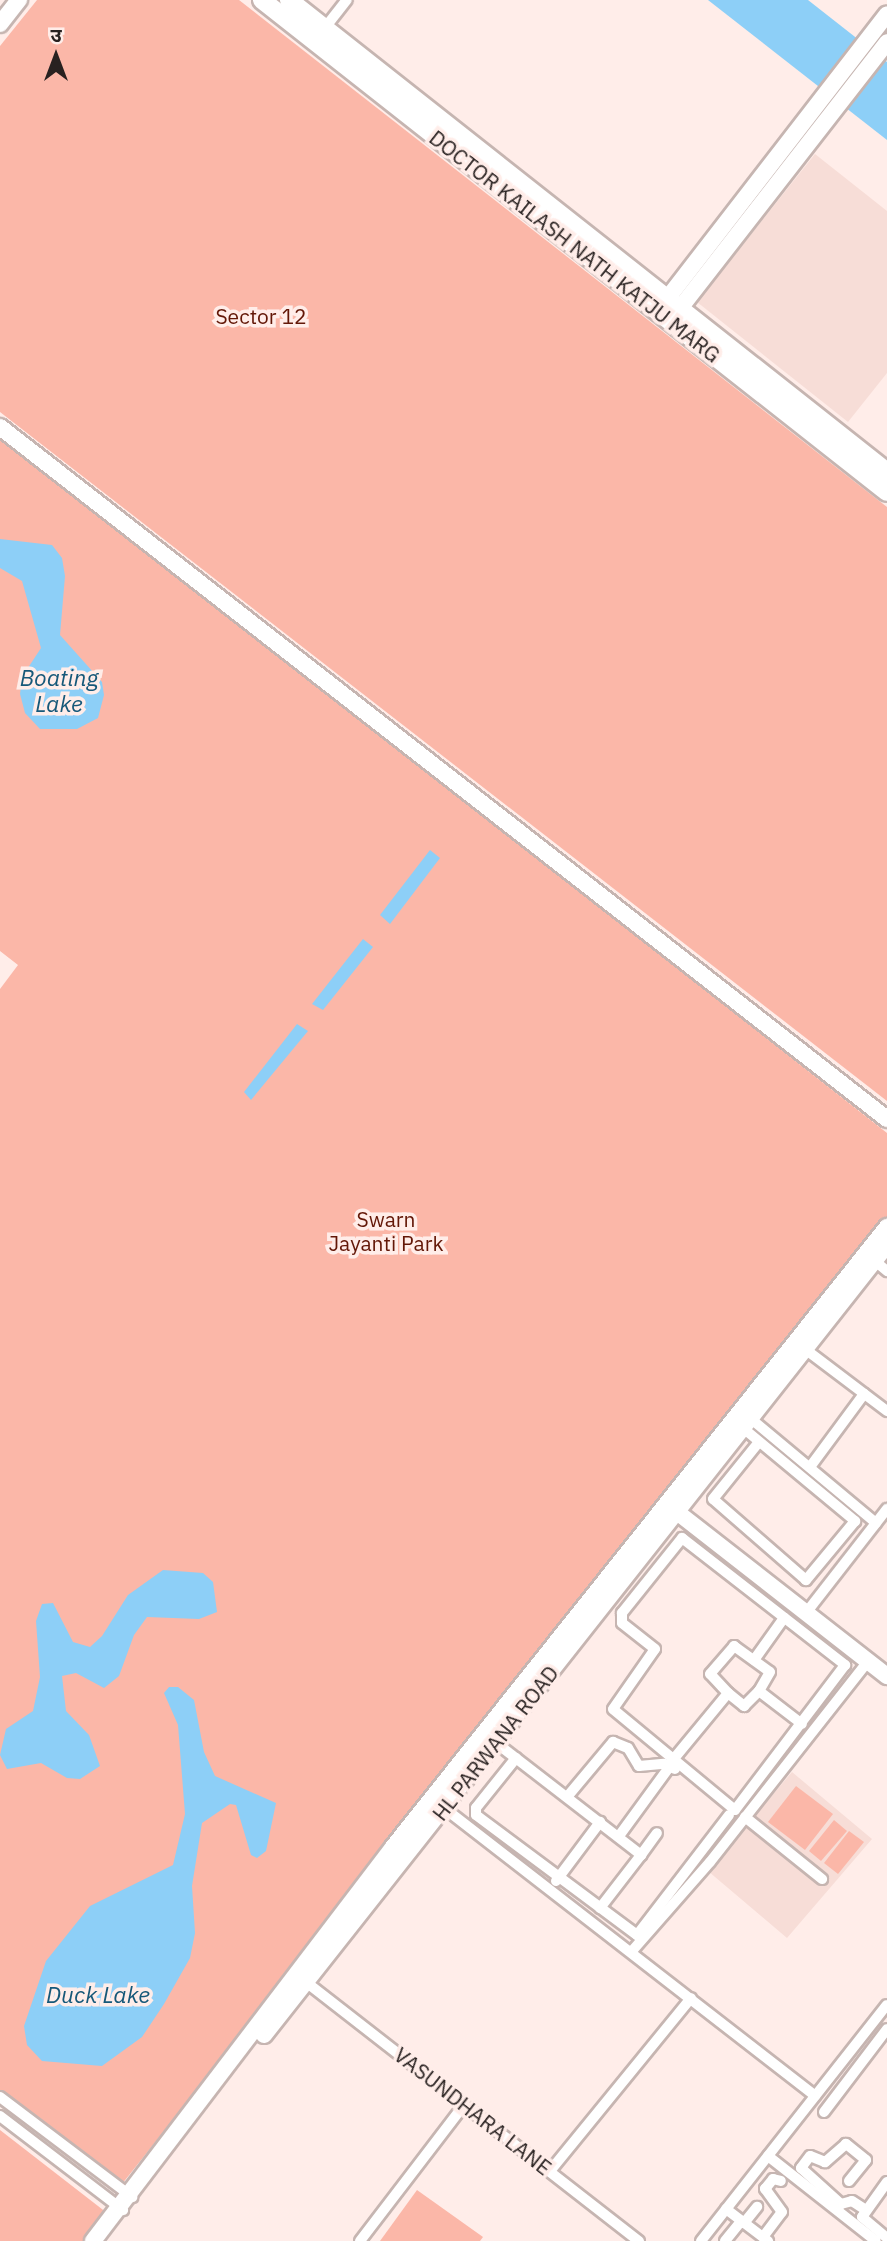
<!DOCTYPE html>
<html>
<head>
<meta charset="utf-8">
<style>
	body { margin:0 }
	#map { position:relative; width:887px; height:2241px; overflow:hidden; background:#ffede9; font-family:"IBM Plex Sans","Noto Sans Devanagari",sans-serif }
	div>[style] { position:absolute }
	.built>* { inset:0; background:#f7ddd7 }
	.green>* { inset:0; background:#fbb7a8 }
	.water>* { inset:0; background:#8dcff7 }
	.roads { filter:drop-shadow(2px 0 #c6b5b1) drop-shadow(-2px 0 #c6b5b1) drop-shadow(0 2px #c6b5b1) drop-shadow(0 -2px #c6b5b1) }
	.street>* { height:10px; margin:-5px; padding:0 5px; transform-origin:5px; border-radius:5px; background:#fff }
	.secondary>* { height:16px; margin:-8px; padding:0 8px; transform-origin:8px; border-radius:8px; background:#fff }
	.primary>* { height:18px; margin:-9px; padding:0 9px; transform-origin:9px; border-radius:9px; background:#fff }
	span { translate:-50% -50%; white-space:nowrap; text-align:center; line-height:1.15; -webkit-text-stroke:7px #ffede9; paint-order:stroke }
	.street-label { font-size:21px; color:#282120 }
	.park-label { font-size:21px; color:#631707 }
	.water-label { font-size:23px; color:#165879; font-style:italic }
	.north { position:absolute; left:21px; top:21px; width:70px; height:70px; -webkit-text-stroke:5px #ffede9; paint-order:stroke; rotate:0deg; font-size:19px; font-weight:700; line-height:28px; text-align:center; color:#282120 }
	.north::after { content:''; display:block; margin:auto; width:24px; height:32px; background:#282120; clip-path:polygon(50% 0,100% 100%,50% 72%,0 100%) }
</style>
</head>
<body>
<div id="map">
	<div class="built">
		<div style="clip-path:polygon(815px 154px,887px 211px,887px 373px,848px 422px,697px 302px)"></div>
		<div style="clip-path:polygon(792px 1772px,872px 1839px,787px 1938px,708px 1871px)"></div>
	</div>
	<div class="green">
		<div style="clip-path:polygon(37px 0,239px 0,887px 507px,887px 1101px,0 412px,0 46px)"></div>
		<div style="clip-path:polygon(0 436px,887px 1133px,887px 1221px,118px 2189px,0 2097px,0 989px,18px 965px,0 951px)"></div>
		<div style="clip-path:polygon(796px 1786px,833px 1814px,805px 1850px,768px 1822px)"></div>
		<div style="clip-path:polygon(834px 1820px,847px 1831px,821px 1861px,809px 1851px)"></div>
		<div style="clip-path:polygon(849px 1831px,864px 1842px,838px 1874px,824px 1863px)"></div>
		<div style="clip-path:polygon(0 2130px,107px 2213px,85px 2241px,0 2241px)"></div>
		<div style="clip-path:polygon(417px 2190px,483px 2237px,480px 2241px,380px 2241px)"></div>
	</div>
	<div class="water">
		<div style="clip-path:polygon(708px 0,808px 0,887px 62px,887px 140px)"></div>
		<div style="clip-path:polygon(0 539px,52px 545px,62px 558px,65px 576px,60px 635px,102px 682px,104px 695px,98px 718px,77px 729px,40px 729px,25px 713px,20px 694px,22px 677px,41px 648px,22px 581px,0 568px)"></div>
		<div style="clip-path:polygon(430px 850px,440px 858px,390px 924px,380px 915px)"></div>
		<div style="clip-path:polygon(363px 939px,373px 947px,323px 1010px,312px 1004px)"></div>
		<div style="clip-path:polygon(297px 1024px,308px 1031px,251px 1100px,244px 1092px)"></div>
		<div style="clip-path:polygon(163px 1570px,203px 1573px,213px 1582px,217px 1612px,199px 1619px,147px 1617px,134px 1635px,119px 1676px,104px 1688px,76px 1673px,62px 1676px,66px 1711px,89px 1735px,100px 1766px,80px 1779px,67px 1778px,41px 1763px,7px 1769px,0 1755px,6px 1729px,33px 1711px,40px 1677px,36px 1621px,42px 1604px,53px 1603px,73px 1642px,90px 1647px,102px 1636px,128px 1595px)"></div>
		<div style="clip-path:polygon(169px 1687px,178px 1687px,194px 1700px,204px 1752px,215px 1776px,276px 1803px,266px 1851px,257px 1858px,251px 1855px,236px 1805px,230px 1804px,202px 1823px,192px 1886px,195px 1933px,190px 1958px,164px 2004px,142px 2037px,102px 2066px,42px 2061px,27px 2045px,24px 2026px,46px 1961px,90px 1906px,173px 1865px,185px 1814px,178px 1725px,164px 1693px)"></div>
	</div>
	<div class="roads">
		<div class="street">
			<div style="left:324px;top:29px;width:37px;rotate:-52deg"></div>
			<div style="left:875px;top:1261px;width:16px;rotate:40deg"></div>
			<div style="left:805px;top:1349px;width:103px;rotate:37.1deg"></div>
			<div style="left:750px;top:1418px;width:164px;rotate:39.8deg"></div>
			<div style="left:743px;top:1428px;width:146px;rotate:39.7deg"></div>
			<div style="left:855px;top:1521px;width:77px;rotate:129.7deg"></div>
			<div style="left:806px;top:1580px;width:123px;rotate:-138.9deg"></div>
			<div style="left:713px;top:1499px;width:73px;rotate:-51.1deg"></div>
			<div style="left:810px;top:1467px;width:91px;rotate:-53.5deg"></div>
			<div style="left:682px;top:1538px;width:207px;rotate:37.9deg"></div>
			<div style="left:845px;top:1665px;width:182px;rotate:127.2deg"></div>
			<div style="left:735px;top:1810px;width:158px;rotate:-140.4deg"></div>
			<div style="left:613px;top:1709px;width:73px;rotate:-55deg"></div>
			<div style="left:655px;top:1649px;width:42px;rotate:-141.8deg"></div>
			<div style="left:622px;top:1623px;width:10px;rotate:-90deg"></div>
			<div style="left:622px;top:1613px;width:96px;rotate:-51.3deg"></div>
			<div style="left:806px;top:1613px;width:132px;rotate:-52.1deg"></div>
			<div style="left:754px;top:1660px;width:52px;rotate:-54.5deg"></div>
			<div style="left:728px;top:1693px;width:26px;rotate:-133deg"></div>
			<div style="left:710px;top:1674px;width:37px;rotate:-49deg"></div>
			<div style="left:734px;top:1646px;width:44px;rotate:35.8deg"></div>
			<div style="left:770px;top:1672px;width:22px;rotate:120deg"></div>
			<div style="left:759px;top:1691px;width:54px;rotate:37.5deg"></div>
			<div style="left:495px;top:1742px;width:185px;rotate:37.7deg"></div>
			<div style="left:641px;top:1855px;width:67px;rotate:127.7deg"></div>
			<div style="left:516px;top:1758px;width:64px;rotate:128.7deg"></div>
			<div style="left:476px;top:1808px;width:7px;rotate:90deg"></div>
			<div style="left:476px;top:1815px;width:201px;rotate:36.7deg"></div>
			<div style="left:637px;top:1935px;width:151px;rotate:-52.5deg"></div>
			<div style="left:672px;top:1761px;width:88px;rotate:-50.5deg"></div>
			<div style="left:728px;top:1693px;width:21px;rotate:39deg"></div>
			<div style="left:744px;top:1706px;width:21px;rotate:-45deg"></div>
			<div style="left:567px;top:1797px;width:72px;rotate:-50.1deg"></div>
			<div style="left:613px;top:1742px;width:16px;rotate:22deg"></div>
			<div style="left:628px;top:1748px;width:21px;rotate:59deg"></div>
			<div style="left:639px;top:1766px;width:25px;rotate:-5deg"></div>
			<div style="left:664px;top:1764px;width:12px;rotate:24deg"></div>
			<div style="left:439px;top:1804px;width:476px;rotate:37.8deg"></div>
			<div style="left:745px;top:1817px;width:99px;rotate:38.8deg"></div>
			<div style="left:619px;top:1836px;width:87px;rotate:-53.9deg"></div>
			<div style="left:641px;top:1855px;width:27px;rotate:-54deg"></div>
			<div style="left:556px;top:1881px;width:74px;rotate:-53.3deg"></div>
			<div style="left:632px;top:1951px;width:118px;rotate:-48.8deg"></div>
			<div style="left:710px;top:1862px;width:256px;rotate:-51.8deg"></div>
			<div style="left:306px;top:1982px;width:422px;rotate:37.9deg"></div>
			<div style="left:0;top:2097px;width:166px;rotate:37.1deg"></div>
			<div style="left:824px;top:2112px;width:104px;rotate:-52.8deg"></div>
			<div style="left:0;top:2116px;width:155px;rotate:37.4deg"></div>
			<div style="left:768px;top:2156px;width:137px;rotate:38.2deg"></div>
			<div style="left:550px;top:2171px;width:223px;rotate:-50.8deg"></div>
			<div style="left:849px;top:2181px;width:27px;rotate:-51deg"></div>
			<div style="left:866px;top:2160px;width:26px;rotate:-141deg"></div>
			<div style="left:846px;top:2144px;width:28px;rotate:139deg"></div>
			<div style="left:825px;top:2162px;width:16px;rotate:-158deg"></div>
			<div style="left:810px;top:2156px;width:15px;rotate:127deg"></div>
			<div style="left:801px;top:2168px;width:54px;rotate:42deg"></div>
			<div style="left:841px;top:2204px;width:11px;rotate:-15deg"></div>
			<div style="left:852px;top:2201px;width:17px;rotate:33deg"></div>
			<div style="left:887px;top:2182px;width:43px;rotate:125.5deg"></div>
			<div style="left:862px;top:2217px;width:33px;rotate:40deg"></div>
			<div style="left:726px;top:2209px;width:53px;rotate:37.3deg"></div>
			<div style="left:744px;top:2223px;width:21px;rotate:-51deg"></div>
			<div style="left:763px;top:2237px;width:31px;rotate:-53deg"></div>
			<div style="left:782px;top:2212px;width:29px;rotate:-126deg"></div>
			<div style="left:765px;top:2189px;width:13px;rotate:-51deg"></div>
			<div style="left:773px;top:2179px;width:8px;rotate:14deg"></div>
			<div style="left:360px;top:2241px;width:171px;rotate:-52.6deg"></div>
			<div style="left:701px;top:2241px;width:300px;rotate:-51.8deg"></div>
			<div style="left:725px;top:2241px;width:26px;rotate:-51deg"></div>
		</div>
		<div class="secondary">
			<div style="left:0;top:24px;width:31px;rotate:-52deg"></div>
			<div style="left:660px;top:308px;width:371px;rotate:-52.3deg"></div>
			<div style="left:674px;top:316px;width:347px;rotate:-52.1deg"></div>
			<div style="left:0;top:427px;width:1125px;rotate:37.96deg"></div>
			<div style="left:668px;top:1505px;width:278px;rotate:38deg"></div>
			<div style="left:264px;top:2035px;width:1006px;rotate:-51.74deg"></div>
			<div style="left:93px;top:2241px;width:495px;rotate:-52.7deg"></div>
			<div style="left:393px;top:1847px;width:793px;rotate:-51.45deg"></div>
		</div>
		<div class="primary">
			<div style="left:262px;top:0;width:795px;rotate:38.21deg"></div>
			<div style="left:289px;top:0;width:762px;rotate:38.28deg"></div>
		</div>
	</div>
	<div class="street-label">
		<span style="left:575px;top:246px;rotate:38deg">DOCTOR KAILASH NATH KATJU MARG</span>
		<span style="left:495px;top:1743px;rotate:-52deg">HL PARWANA ROAD</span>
		<span style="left:473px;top:2111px;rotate:38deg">VASUNDHARA LANE</span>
	</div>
	<div class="park-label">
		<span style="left:261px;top:316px">Sector 12</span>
		<span style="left:386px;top:1231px">Swarn<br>Jayanti Park</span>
	</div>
	<div class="water-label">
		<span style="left:59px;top:690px">Boating<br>Lake</span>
		<span style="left:98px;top:1994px">Duck Lake</span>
	</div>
	<div class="north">उ</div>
</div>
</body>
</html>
